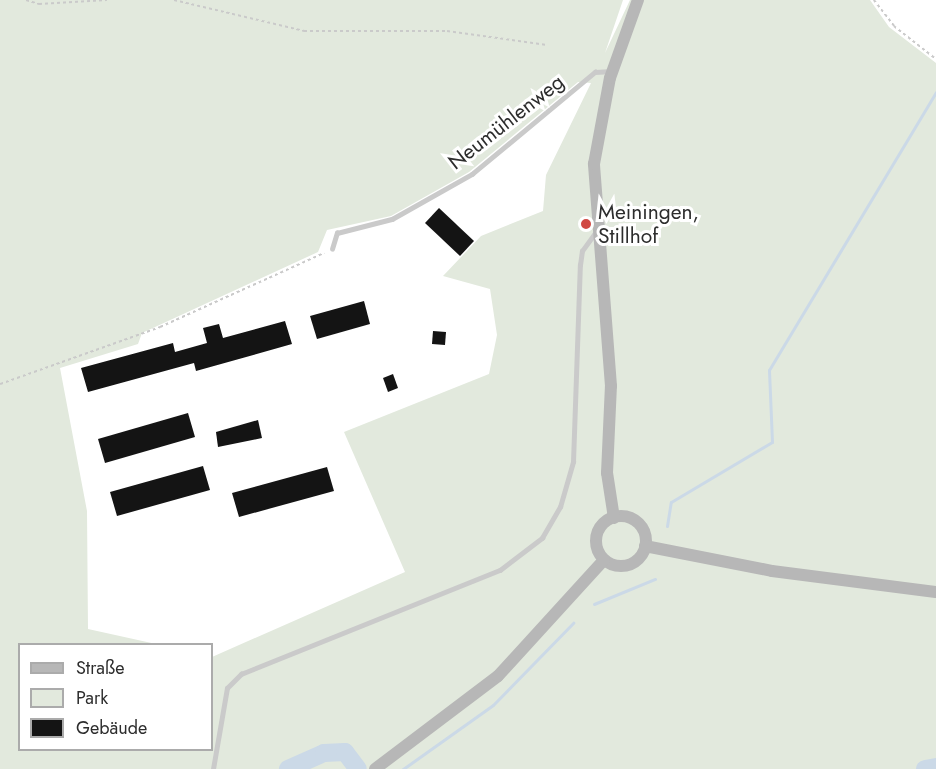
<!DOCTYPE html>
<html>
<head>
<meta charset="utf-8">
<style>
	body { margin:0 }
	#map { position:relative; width:936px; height:769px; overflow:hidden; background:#fff; font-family:Jost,sans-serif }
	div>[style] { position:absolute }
	.green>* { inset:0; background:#e2e9dd }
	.stream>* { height:3px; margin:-1.5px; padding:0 1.5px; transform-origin:1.5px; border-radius:1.5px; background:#cbd9e7 }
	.river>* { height:18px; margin:-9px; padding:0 9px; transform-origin:9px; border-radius:9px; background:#cbd9e7 }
	.building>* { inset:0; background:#141414 }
	.path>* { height:1.5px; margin-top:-0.75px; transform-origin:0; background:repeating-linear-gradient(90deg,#cacaca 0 3px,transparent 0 6px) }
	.lane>* { height:4.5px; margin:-2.25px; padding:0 2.25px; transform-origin:2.25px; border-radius:2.25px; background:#cacaca }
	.secondary>* { height:12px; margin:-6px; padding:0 6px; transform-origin:6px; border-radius:6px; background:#b7b7b7 }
	.secondary>.ring { margin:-6px; padding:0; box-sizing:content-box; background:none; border:12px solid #b7b7b7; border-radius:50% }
	.dots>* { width:16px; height:16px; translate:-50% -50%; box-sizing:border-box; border:3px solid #fff; border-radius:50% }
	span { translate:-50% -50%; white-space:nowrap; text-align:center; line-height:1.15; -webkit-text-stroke:6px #fff; paint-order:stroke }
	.street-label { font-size:21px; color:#2d2d2d }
	.poi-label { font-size:21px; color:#2d2d2d }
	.left { translate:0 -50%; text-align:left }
	.legend { position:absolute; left:18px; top:643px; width:195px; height:108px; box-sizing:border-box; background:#fff; border:2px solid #ababab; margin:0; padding:8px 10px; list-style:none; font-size:18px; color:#2d2d2d }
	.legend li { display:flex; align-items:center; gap:12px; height:30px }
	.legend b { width:30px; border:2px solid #ababab }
</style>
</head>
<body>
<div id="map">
	<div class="green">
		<div style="clip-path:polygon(evenodd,0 0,623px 0,605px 53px,630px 0,870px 0,889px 27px,936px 63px,936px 769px,0 769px,0 0,578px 82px,591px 83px,546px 175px,543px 211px,481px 236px,443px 276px,490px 289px,497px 335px,489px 374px,344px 432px,405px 572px,212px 657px,212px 750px,20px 750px,20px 644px,156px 644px,88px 629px,87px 511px,60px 368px,138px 344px,142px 333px,318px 252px,327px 230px,391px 216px,469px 172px,578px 82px)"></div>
	</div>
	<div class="stream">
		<div style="left:667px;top:526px;width:24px;rotate:-81deg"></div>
		<div style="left:671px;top:502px;width:117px;rotate:-30.7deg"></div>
		<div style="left:772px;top:442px;width:72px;rotate:-92.4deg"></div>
		<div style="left:769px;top:370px;width:324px;rotate:-59deg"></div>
		<div style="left:594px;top:604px;width:66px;rotate:-22.3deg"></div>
		<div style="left:403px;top:769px;width:110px;rotate:-35.4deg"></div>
		<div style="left:493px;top:705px;width:115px;rotate:-45.7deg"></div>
	</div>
	<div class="river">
		<div style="left:288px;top:769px;width:39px;rotate:-24deg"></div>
		<div style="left:324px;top:753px;width:21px;rotate:-3deg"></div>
		<div style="left:345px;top:752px;width:21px;rotate:53deg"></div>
		<div style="left:925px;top:769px;width:11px;rotate:-10deg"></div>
	</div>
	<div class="building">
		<div style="clip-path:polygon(439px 208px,474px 241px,460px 256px,425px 223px)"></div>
		<div style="clip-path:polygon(364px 301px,370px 324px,317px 339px,310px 316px)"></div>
		<div style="clip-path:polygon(285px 321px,292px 344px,196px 371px,194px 363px,88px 392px,81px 368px,173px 343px,175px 352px,207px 343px,203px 328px,219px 324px,223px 338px)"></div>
		<div style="clip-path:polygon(433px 331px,446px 332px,445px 345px,432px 344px)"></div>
		<div style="clip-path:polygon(393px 374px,398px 388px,388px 392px,383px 378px)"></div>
		<div style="clip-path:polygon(188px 413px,195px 437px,105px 463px,98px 439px)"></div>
		<div style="clip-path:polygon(258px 420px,262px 438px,218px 447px,216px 432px)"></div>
		<div style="clip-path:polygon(203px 466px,210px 490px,117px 516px,110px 492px)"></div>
		<div style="clip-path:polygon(327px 467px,334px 491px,239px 517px,232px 493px)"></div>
	</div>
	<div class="path">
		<div style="left:26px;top:0;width:14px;rotate:17deg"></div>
		<div style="left:39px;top:4px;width:68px;rotate:-3.4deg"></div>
		<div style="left:174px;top:0;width:134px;rotate:13.4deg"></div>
		<div style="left:304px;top:31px;width:143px"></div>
		<div style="left:447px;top:31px;width:101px;rotate:8deg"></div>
		<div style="left:874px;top:0;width:33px;rotate:52deg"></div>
		<div style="left:894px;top:26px;width:53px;rotate:38.2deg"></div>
		<div style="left:0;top:384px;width:170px;rotate:-19.6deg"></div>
		<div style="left:160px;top:327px;width:180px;rotate:-24.3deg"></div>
	</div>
	<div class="lane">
		<div style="left:332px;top:249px;width:17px;rotate:-73deg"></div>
		<div style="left:337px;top:233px;width:57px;rotate:-14.3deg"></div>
		<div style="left:392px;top:219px;width:92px;rotate:-29.4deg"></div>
		<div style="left:472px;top:174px;width:160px;rotate:-39.7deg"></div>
		<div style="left:595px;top:72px;width:17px;rotate:-3deg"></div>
		<div style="left:213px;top:769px;width:82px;rotate:-80.2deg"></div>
		<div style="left:227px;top:688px;width:20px;rotate:-45deg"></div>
		<div style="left:241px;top:674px;width:279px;rotate:-21.9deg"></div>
		<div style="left:500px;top:570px;width:53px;rotate:-37.3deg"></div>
		<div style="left:542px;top:538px;width:36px;rotate:-60deg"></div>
		<div style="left:560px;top:507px;width:47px;rotate:-73.9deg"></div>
		<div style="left:573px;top:462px;width:197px;rotate:-88deg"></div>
		<div style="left:580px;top:265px;width:14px;rotate:-82deg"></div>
		<div style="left:582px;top:251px;width:24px;rotate:-54deg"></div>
	</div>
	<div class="secondary">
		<div class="ring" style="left:596px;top:516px;width:38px;height:38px"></div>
		<div style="left:614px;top:518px;width:46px;rotate:-98.8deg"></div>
		<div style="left:607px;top:473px;width:87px;rotate:-87.4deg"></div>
		<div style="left:611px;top:386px;width:223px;rotate:-94.4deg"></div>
		<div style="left:594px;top:164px;width:87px;rotate:-79.5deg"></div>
		<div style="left:610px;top:78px;width:83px;rotate:-70.3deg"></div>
		<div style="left:645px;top:546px;width:129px;rotate:11.1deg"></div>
		<div style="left:772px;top:571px;width:165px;rotate:7.3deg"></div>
		<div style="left:375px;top:769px;width:154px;rotate:-37.1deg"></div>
		<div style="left:498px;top:676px;width:157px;rotate:-47.6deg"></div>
	</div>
	<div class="dots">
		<div style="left:586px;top:224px;background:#d04943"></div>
	</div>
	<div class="street-label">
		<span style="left:506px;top:122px;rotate:-38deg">Neumühlenweg</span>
	</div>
	<div class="poi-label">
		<span class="left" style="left:598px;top:224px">Meiningen,<br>Stillhof</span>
	</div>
	<ul class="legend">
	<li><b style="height:8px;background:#b7b7b7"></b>Straße</li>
	<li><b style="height:16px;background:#e2e9dd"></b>Park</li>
	<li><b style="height:16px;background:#141414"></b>Gebäude</li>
	</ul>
</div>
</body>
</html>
